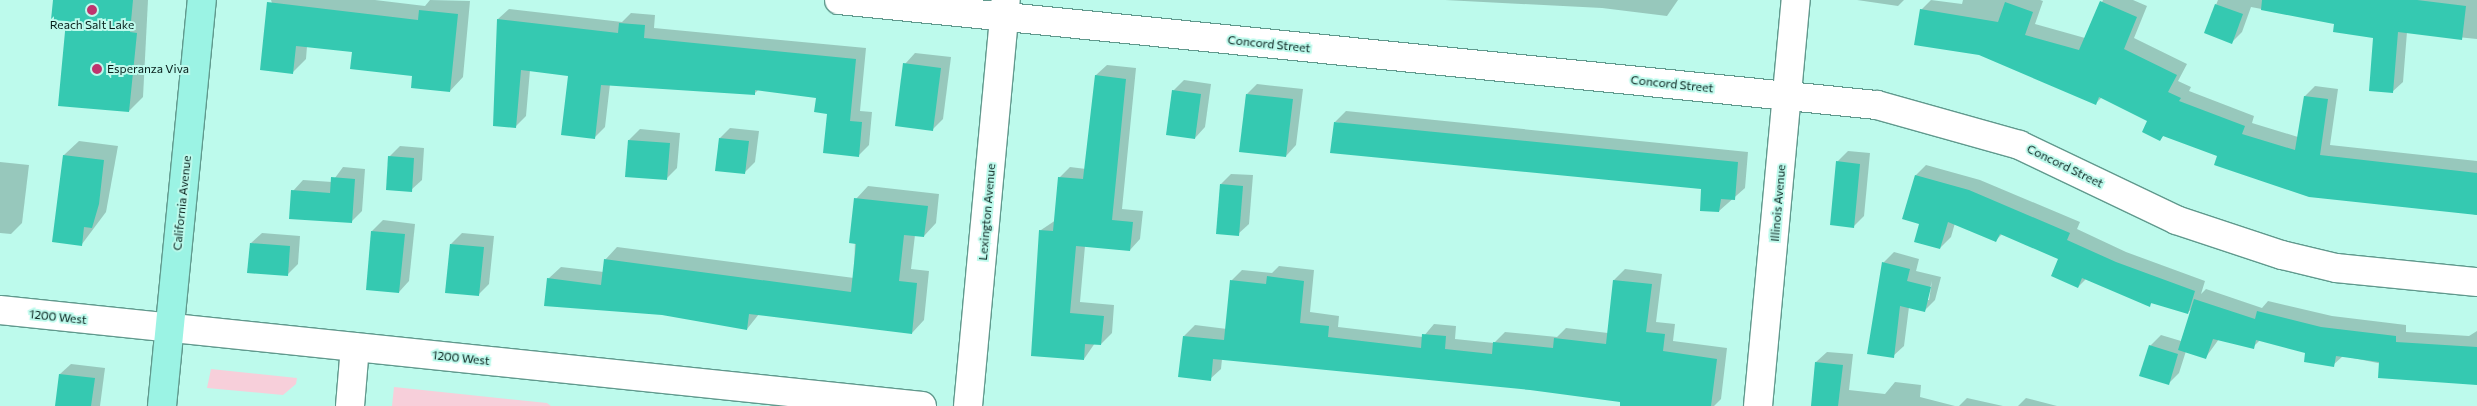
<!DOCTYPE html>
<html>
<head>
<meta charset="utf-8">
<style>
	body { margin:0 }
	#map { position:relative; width:2477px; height:406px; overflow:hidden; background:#bdfaec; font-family:Commissioner,sans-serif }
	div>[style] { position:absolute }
	.green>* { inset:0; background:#f7cfda }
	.shadow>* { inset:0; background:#0003 }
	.building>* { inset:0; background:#35c9b1 }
	.roads { filter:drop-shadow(1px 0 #60998d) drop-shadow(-1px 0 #60998d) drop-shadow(0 1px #60998d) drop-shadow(0 -1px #60998d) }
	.minor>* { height:28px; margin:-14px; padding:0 14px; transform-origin:14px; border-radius:14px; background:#fff }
	.major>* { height:28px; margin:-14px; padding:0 14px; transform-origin:14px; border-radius:14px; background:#9bf3e4 }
	.dots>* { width:14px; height:14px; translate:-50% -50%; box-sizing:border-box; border:2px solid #bdfaec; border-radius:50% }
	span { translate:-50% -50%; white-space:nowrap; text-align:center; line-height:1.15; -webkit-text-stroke:4px #bdfaec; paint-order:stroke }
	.poi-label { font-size:12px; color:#061e1a }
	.left { translate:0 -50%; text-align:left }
	.street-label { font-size:12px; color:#061e1a }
</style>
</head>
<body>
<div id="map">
	<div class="green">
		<div style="clip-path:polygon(211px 369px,297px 378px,296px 384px,283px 395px,207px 388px)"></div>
		<div style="clip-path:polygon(394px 387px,547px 403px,551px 406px,392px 406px)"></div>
	</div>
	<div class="shadow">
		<div style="clip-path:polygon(54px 0,148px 0,143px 97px,129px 111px)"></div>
		<div style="clip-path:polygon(271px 0,375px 0,425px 6px,430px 0,470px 1px,463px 77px,450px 91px,354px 50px,307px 46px,306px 59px,293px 72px)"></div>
		<div style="clip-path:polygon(1445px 0,1678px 0,1667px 16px,1602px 8px)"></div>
		<div style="clip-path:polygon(1857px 0,1904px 0,1898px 6px)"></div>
		<div style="clip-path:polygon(1931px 0,1962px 4px,1963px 0,2040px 0,2043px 1px,2035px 24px,2085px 38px,2103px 0,2133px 0,2147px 6px,2134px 38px,2187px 64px,2178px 81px,2191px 87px,2189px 91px,2254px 116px,2252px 123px,2298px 137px,2305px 96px,2315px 86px,2338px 89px,2330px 145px,2477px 161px,2477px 215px,2219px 155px,2164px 135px,2160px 139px,2149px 121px,2102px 97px,2095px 104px,1921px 10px)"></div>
		<div style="clip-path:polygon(2218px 0,2477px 0,2477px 39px,2407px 32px,2403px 82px,2392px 92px,2375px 37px,2336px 23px,2251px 7px,2242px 32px,2232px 42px,2205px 32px)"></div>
		<div style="clip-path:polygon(509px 9px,622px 22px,631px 13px,655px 15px,654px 28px,866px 48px,860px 111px,872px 112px,869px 145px,858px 156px,817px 96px,759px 89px,754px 94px,610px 84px,605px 127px,595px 137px,570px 75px,530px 70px,526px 116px,515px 127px,498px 19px)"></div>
		<div style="clip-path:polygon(915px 53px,951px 57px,943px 119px,932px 130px,905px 64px)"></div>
		<div style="clip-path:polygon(1107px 65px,1136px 68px,1122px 209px,1143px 211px,1140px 239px,1130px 250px,1085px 246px,1080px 302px,1114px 305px,1112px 333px,1101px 344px,1095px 343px,1084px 359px,1041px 230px,1056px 220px,1059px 178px,1070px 167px,1086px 169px,1096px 75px)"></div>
		<div style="clip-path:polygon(1184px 80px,1211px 84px,1205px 127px,1195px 138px,1173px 91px)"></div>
		<div style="clip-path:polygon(1257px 84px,1303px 89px,1296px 145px,1286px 156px,1247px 94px)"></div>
		<div style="clip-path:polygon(1346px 111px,1748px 152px,1745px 188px,1719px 211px,1703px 188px,1335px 122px)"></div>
		<div style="clip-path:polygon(730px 128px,759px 131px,755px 162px,744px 173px,720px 138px)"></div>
		<div style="clip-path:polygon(640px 129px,680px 133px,677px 168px,666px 179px,629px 140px)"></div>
		<div style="clip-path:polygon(79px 141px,118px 146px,106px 212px,82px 244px,64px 155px)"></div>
		<div style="clip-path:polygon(400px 146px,424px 148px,422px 180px,411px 190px,389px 157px)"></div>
		<div style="clip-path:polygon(1848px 151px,1870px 153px,1864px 216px,1854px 226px,1837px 162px)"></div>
		<div style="clip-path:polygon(0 162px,29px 165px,22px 223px,11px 234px,0 233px)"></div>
		<div style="clip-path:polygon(1926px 165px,1980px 180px,2080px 222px,2077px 229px,2126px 252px,2205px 281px,2201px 294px,2206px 289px,2262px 308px,2268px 301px,2332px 316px,2406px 325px,2406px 332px,2469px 336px,2477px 331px,2477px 383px,2343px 356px,2333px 365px,2306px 352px,2260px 340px,2253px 347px,2219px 339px,2206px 357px,2186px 351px,2179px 373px,2169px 383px,2150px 346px,2161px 335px,2181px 341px,2193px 308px,2187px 313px,2153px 302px,2149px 305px,2086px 279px,2078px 287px,2060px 259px,2002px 234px,1996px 240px,1955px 223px,1951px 237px,1940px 248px,1920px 223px,1916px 175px)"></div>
		<div style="clip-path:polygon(343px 167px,365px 169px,362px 211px,351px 222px,293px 191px,303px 180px,332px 182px)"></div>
		<div style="clip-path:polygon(1231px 174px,1253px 175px,1249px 224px,1238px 234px,1221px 184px)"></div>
		<div style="clip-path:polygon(868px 186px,939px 194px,936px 223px,924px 236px,915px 235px,911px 269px,929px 271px,924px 320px,912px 333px,759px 314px,747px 329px,548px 279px,561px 267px,604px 272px,605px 260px,617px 247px,854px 278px,856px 199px)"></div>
		<div style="clip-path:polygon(383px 220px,415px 224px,409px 281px,399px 292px,372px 231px)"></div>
		<div style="clip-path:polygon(262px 233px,300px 236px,298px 264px,287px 275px,251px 243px)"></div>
		<div style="clip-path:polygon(462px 233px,494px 236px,489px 284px,479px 294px,451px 244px)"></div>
		<div style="clip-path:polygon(evenodd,1894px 252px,1919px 259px,1916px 271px,1941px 277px,1935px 300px,1924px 311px,1909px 307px,1904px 346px,1893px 356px,1883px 263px,1894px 252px,1932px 281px,1929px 300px,1927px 300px,1932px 281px)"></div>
		<div style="clip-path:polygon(1279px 266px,1314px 270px,1310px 312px,1339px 316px,1338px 327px,1423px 337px,1434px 324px,1456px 326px,1455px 339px,1494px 343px,1505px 332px,1557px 337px,1566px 328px,1608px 333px,1614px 280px,1625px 269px,1662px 274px,1656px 322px,1675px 324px,1673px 341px,1727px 348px,1721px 399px,1714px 406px,1621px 406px,1622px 401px,1530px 389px,1222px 359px,1221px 369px,1210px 379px,1184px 336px,1195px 325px,1227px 329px,1232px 280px,1242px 270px,1272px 273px)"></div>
		<div style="clip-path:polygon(1827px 352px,1853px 354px,1849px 390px,1885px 394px,1895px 382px,1921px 385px,1920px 397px,1955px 406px,1812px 406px,1816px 362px)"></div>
		<div style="clip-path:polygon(71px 364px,105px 368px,100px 406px,56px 406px,60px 374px)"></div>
		<div style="clip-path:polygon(1967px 398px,2003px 406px,1959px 406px)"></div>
		<div style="clip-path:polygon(2026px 398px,2057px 406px,2018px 406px)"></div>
	</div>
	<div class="building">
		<div style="clip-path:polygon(53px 0,133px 0,130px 32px,137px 33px,129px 112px,58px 106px,66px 21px,51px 20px)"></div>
		<div style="clip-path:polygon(2262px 0,2417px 0,2466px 6px,2462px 40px,2398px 32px,2393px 93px,2369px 91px,2373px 38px,2333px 32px,2334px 24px,2261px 10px)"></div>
		<div style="clip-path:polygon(2100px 1px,2137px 17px,2124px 49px,2177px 75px,2168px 92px,2181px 98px,2179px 101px,2245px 126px,2242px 134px,2295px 150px,2304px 96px,2328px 99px,2320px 155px,2477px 173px,2477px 215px,2309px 197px,2214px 165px,2217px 156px,2163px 136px,2160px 141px,2142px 132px,2147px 121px,2099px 97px,2096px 105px,1979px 55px,1914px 45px,1920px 9px,1998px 22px,2005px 2px,2033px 12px,2025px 35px,2079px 50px)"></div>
		<div style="clip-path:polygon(267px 2px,418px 20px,419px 10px,458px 14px,450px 92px,411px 88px,412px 76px,350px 69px,352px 52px,296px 46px,293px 74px,260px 70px)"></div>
		<div style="clip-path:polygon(2215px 4px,2243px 14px,2232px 44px,2204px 33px)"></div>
		<div style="clip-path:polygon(497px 19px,618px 33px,619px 23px,645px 25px,644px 38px,856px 59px,850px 121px,862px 122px,859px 157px,823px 153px,827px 114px,814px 112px,816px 98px,755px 90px,755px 95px,601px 85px,595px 139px,561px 135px,568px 76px,521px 70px,516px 128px,493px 126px)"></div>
		<div style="clip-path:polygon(903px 63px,941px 68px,933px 131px,895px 126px)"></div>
		<div style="clip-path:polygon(1095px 75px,1126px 79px,1112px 220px,1133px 222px,1130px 251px,1076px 246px,1070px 313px,1104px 316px,1101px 345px,1085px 344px,1084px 360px,1031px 356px,1039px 230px,1053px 231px,1058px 177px,1083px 179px)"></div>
		<div style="clip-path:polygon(1172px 90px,1201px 94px,1195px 139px,1166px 135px)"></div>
		<div style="clip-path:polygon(1246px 94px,1293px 99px,1286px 157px,1239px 152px)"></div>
		<div style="clip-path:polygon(1334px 122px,1738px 162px,1735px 200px,1721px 199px,1719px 212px,1700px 211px,1701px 189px,1330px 153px)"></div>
		<div style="clip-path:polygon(719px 138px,749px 141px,745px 174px,715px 171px)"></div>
		<div style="clip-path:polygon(628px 140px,670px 143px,667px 180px,625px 177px)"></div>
		<div style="clip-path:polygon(63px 155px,104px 160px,99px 204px,92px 228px,84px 227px,82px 246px,52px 242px)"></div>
		<div style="clip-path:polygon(388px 156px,414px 158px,412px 192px,386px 190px)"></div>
		<div style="clip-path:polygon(1836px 161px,1860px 164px,1854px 228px,1830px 225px)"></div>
		<div style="clip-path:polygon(1915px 175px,1969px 190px,2070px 233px,2067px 240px,2116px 262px,2195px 291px,2188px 314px,2151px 303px,2150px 307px,2082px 278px,2078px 288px,2051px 276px,2058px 259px,2000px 234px,1996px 242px,1948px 222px,1940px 249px,1914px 242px,1919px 224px,1902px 219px)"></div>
		<div style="clip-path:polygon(331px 177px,355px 179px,352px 223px,289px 219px,291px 190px,330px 193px)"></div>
		<div style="clip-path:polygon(1220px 184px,1243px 186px,1239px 236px,1216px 234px)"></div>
		<div style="clip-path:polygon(854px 198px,928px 206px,924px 237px,904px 235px,899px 281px,917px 283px,912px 334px,749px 314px,747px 330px,662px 315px,544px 306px,547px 278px,601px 285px,604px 259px,851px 292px,856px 244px,849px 243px)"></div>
		<div style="clip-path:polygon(371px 231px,405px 234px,399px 293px,366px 290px)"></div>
		<div style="clip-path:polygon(250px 243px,290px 246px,288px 276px,247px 273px)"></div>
		<div style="clip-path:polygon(450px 244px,484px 247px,479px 296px,445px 293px)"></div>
		<div style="clip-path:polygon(1882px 262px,1910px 269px,1907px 281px,1931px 287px,1925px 312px,1900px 306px,1894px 358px,1867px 354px)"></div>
		<div style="clip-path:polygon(1267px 276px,1304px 281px,1300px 323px,1329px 326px,1328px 337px,1421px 348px,1422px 334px,1446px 336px,1445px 349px,1492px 354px,1493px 342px,1553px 348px,1554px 338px,1606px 344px,1613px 280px,1652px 284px,1646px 332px,1665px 334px,1663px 351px,1717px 359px,1711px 406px,1620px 406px,1620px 402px,1530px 390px,1213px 359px,1211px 381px,1178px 377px,1183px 336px,1224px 340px,1230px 280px,1266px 284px)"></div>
		<div style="clip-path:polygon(2194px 299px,2255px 319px,2257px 311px,2321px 327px,2396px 336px,2396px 342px,2477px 347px,2477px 385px,2378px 378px,2379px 362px,2336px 356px,2334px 367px,2304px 362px,2305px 353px,2256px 340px,2254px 349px,2213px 339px,2206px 359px,2178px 350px)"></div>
		<div style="clip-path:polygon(2149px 345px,2178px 354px,2169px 385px,2139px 376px)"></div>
		<div style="clip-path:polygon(1815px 362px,1843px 365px,1838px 406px,1811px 406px)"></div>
		<div style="clip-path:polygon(59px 374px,95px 378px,91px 406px,55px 406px)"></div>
	</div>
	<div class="roads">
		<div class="minor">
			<div style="left:839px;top:0;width:1043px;rotate:5.78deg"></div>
			<div style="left:1877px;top:105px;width:148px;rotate:15.7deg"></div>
			<div style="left:2019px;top:145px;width:174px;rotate:25.5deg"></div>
			<div style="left:2176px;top:220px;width:112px;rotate:18.3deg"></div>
			<div style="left:2282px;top:255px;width:56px;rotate:13.5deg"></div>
			<div style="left:2336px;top:268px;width:142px;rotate:5.7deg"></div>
			<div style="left:0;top:310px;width:927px;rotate:5.94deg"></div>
			<div style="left:350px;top:406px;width:59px;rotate:-85.2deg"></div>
			<div style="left:968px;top:406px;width:408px;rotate:-84.7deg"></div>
			<div style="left:1758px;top:406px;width:408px;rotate:-84.7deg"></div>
		</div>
		<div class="major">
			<div style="left:162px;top:406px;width:408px;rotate:-84.4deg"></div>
		</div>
	</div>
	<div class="dots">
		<div style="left:92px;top:10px;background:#be346e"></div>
		<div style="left:97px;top:69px;background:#be346e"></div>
	</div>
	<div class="poi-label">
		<span style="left:92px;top:25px">Reach Salt Lake</span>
		<span class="left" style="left:107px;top:69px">Esperanza Viva</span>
	</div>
	<div class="street-label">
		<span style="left:1269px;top:44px;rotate:6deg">Concord Street</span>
		<span style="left:1672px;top:84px;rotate:6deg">Concord Street</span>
		<span style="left:2065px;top:166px;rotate:26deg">Concord Street</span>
		<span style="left:182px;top:203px;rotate:-84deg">California Avenue</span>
		<span style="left:1778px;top:203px;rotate:-85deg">Illinois Avenue</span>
		<span style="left:987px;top:212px;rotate:-85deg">Lexington Avenue</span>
		<span style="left:58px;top:317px;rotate:6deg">1200 West</span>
		<span style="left:461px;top:358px;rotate:6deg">1200 West</span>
	</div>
</div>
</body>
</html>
